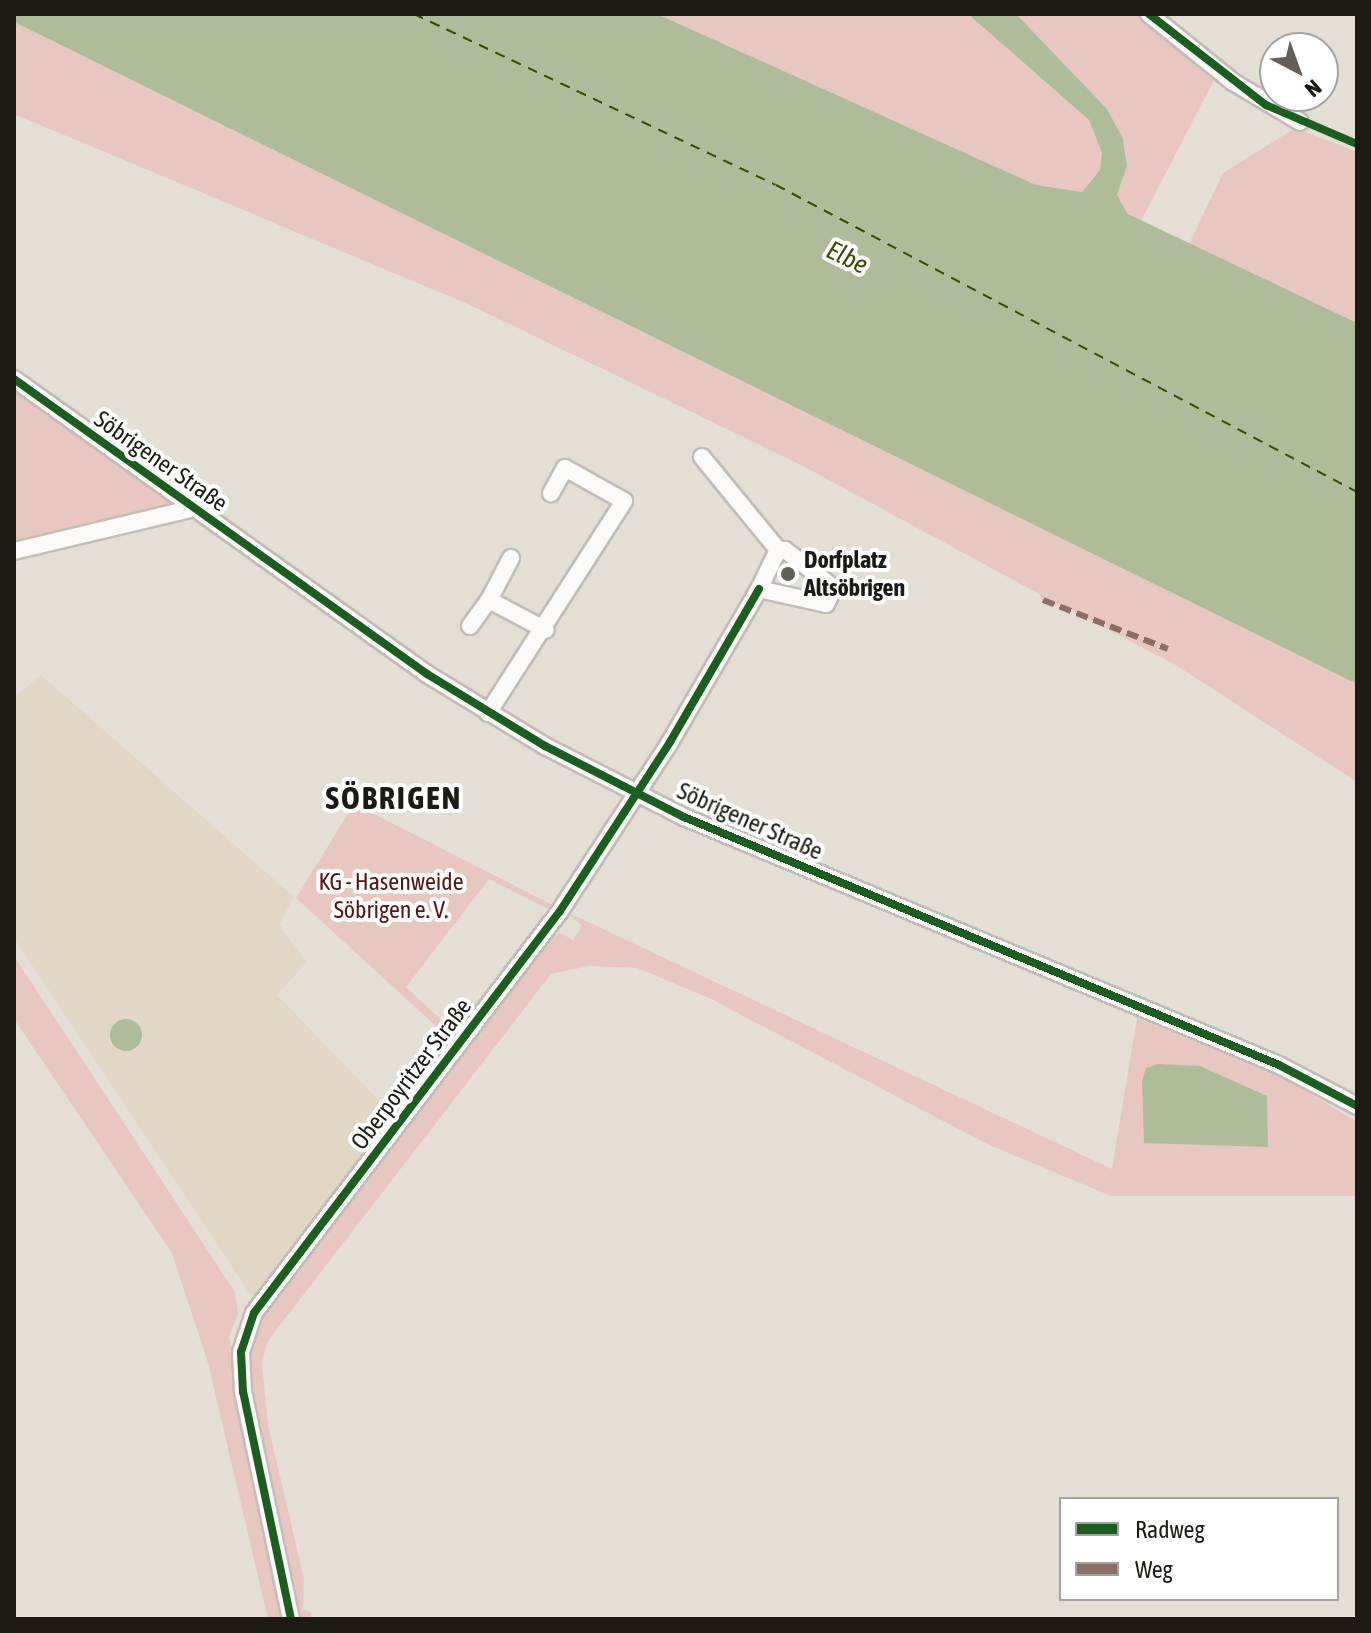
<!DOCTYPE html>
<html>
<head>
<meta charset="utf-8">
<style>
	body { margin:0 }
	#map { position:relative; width:1371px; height:1633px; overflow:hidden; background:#e5ded5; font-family:"Asap Condensed",sans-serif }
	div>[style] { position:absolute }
	.built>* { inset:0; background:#e2d6c5 }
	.green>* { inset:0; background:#e8c7c1 }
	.water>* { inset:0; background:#afbc99 }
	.round { border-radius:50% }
	.ferry>* { height:2px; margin-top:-1px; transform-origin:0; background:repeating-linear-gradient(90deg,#354d03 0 10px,transparent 0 18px) }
	.roads { filter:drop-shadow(2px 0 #c2bdb6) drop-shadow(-2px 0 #c2bdb6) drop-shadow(0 2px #c2bdb6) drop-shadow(0 -2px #c2bdb6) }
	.minor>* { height:16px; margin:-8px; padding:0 8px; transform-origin:8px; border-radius:8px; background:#fbfaf9 }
	.quiet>* { height:6px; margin-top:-3px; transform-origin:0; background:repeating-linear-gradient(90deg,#8d6e63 0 12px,transparent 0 18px) }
	.cycleway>* { height:8px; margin:-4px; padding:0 4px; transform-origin:4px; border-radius:4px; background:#1b5e20 }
	.dots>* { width:22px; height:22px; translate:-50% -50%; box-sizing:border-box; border:4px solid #fff; border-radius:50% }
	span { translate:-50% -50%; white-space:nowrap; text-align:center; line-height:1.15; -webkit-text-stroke:8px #fff; paint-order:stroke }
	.street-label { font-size:24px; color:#1d1913 }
	.poi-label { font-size:24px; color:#1d1913; font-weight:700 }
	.left { translate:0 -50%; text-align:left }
	.park-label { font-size:24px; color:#571316 }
	.water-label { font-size:26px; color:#354d03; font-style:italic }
	.district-label { font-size:32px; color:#1d1913; font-weight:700; letter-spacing:2px }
	.frame { position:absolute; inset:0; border:16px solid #1d1913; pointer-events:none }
	.legend { position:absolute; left:1059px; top:1497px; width:280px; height:104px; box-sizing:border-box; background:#fff; border:2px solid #a5a3a1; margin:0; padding:10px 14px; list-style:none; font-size:24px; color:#1d1913 }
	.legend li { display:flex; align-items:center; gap:16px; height:40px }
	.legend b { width:40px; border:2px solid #a5a3a1 }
	.north { position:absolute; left:1259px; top:32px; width:80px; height:80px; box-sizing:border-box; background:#fff; border:2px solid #a5a3a1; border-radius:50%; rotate:139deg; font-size:22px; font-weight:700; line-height:32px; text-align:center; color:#1d1913 }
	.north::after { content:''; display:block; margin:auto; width:28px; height:36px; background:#635e57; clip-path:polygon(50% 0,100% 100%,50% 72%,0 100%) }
</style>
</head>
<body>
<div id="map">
	<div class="built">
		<div style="clip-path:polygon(41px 675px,294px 897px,279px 925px,307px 962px,277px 995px,396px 1118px,260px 1296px,250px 1294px,14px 938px,14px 697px)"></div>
	</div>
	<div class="green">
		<div style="clip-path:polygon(657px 14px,968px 14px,1089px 120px,1102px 153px,1100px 170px,1082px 192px,1036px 186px)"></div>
		<div style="clip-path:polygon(1016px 14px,1140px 14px,1215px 78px,1141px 221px,1128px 214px,1117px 195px,1127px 166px,1123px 139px)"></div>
		<div style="clip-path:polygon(14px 22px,1357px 684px,1357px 782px,1174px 664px,1063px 606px,1043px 603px,1039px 594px,801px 465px,470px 305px,14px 114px)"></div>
		<div style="clip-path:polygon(1295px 128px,1357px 152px,1357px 323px,1189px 244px,1223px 173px)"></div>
		<div style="clip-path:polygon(14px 391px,167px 499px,171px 510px,14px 546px)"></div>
		<div style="clip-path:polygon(354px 804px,553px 905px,550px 910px,489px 879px,406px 987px,456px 1034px,451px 1040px,296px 898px)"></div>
		<div style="clip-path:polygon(567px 912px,1112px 1169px,1137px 1018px,1277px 1074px,1357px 1122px,1357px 1196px,1111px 1196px,985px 1143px,709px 998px,637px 968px,589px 966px,551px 974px,267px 1342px,262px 1364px,268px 1425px,304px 1579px,303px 1609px,311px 1612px,311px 1619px,296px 1619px,249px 1390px,248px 1357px,259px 1318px,547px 938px,561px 933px,573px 940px,582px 926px)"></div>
		<div style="clip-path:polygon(14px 956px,235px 1292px,238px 1314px,229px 1337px,285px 1619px,268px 1619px,208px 1363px,172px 1253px,14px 1019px)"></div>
	</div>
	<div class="water">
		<div style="clip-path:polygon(14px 14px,657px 14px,1036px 185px,1082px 192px,1100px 170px,1102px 153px,1089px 120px,968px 14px,1016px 14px,1107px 109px,1123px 139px,1127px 166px,1117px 195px,1128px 214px,1357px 323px,1357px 684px,14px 22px)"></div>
		<div class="round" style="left:110px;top:1019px;width:32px;height:32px"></div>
		<div style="clip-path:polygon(1158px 1064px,1200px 1066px,1267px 1096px,1268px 1147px,1144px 1143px,1142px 1081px,1146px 1068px)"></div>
	</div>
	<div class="ferry">
		<div style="left:414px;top:14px;width:400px;rotate:25.3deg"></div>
		<div style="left:776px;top:185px;width:657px;rotate:27.85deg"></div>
	</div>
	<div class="roads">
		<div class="minor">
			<div style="left:1149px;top:14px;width:108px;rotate:39deg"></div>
			<div style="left:1233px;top:82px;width:78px;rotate:30.8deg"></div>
			<div style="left:14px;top:379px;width:508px;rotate:35.54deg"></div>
			<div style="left:427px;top:674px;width:138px;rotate:31.4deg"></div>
			<div style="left:545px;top:746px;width:156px;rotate:27.1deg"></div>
			<div style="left:684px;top:817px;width:645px;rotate:22.63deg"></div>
			<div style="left:1279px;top:1065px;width:88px;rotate:27.7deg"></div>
			<div style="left:702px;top:457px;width:120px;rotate:50.7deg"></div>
			<div style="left:778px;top:550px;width:7px"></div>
			<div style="left:785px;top:550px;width:62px;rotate:37.8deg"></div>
			<div style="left:834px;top:588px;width:18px;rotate:117deg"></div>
			<div style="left:826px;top:604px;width:69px;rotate:-167.4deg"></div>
			<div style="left:759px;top:589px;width:43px;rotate:-64deg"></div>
			<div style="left:14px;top:551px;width:185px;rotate:-13.4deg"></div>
			<div style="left:511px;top:558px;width:47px;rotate:117.6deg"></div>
			<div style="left:489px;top:600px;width:64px;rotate:27.8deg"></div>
			<div style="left:470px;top:626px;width:32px;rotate:-54deg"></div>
			<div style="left:488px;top:713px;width:252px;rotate:-57.3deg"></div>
			<div style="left:624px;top:501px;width:68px;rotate:-150.8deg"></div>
			<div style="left:565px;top:468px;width:29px;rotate:119deg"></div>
			<div style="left:291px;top:1619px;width:232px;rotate:-101.9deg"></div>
			<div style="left:243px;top:1392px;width:40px;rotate:-92.9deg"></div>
			<div style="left:241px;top:1352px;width:41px;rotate:-71.6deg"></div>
			<div style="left:254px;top:1313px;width:505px;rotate:-52.72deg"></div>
			<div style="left:560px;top:911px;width:202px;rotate:-56.9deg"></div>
			<div style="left:670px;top:742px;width:177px;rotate:-59.8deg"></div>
		</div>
	</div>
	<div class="quiet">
		<div style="left:1043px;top:600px;width:134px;rotate:21.4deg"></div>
	</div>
	<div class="cycleway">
		<div style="left:1149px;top:14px;width:148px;rotate:37.9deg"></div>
		<div style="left:1266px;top:105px;width:99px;rotate:23.2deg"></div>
		<div style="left:14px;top:379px;width:508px;rotate:35.54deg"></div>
		<div style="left:427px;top:674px;width:138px;rotate:31.4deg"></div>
		<div style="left:545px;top:746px;width:156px;rotate:27.1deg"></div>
		<div style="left:684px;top:817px;width:645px;rotate:22.63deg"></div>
		<div style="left:1279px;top:1065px;width:88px;rotate:27.7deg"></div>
		<div style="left:291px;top:1619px;width:232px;rotate:-101.9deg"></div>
		<div style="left:243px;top:1392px;width:40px;rotate:-92.9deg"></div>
		<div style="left:241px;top:1352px;width:41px;rotate:-71.6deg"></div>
		<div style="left:254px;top:1313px;width:505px;rotate:-52.72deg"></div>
		<div style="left:560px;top:911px;width:202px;rotate:-56.9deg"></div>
		<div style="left:670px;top:742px;width:177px;rotate:-59.8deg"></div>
	</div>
	<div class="dots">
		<div style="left:788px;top:574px;background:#635e57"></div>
	</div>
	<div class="street-label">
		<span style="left:161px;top:461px;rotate:35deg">Söbrigener Straße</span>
		<span style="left:750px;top:821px;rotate:24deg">Söbrigener Straße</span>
		<span style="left:411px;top:1074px;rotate:-53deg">Oberpoyritzer Straße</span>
	</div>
	<div class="poi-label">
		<span class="left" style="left:804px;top:574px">Dorfplatz<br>Altsöbrigen</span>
	</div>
	<div class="park-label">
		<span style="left:391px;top:896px">KG - Hasenweide<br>Söbrigen e. V.</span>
	</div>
	<div class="water-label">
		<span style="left:847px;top:258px;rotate:26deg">Elbe</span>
	</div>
	<div class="district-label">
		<span style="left:394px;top:798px">SÖBRIGEN</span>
	</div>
	<div class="frame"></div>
	<ul class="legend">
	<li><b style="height:10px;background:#1b5e20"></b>Radweg</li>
	<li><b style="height:10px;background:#8d6e63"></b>Weg</li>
	</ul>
	<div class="north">N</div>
</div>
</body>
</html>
